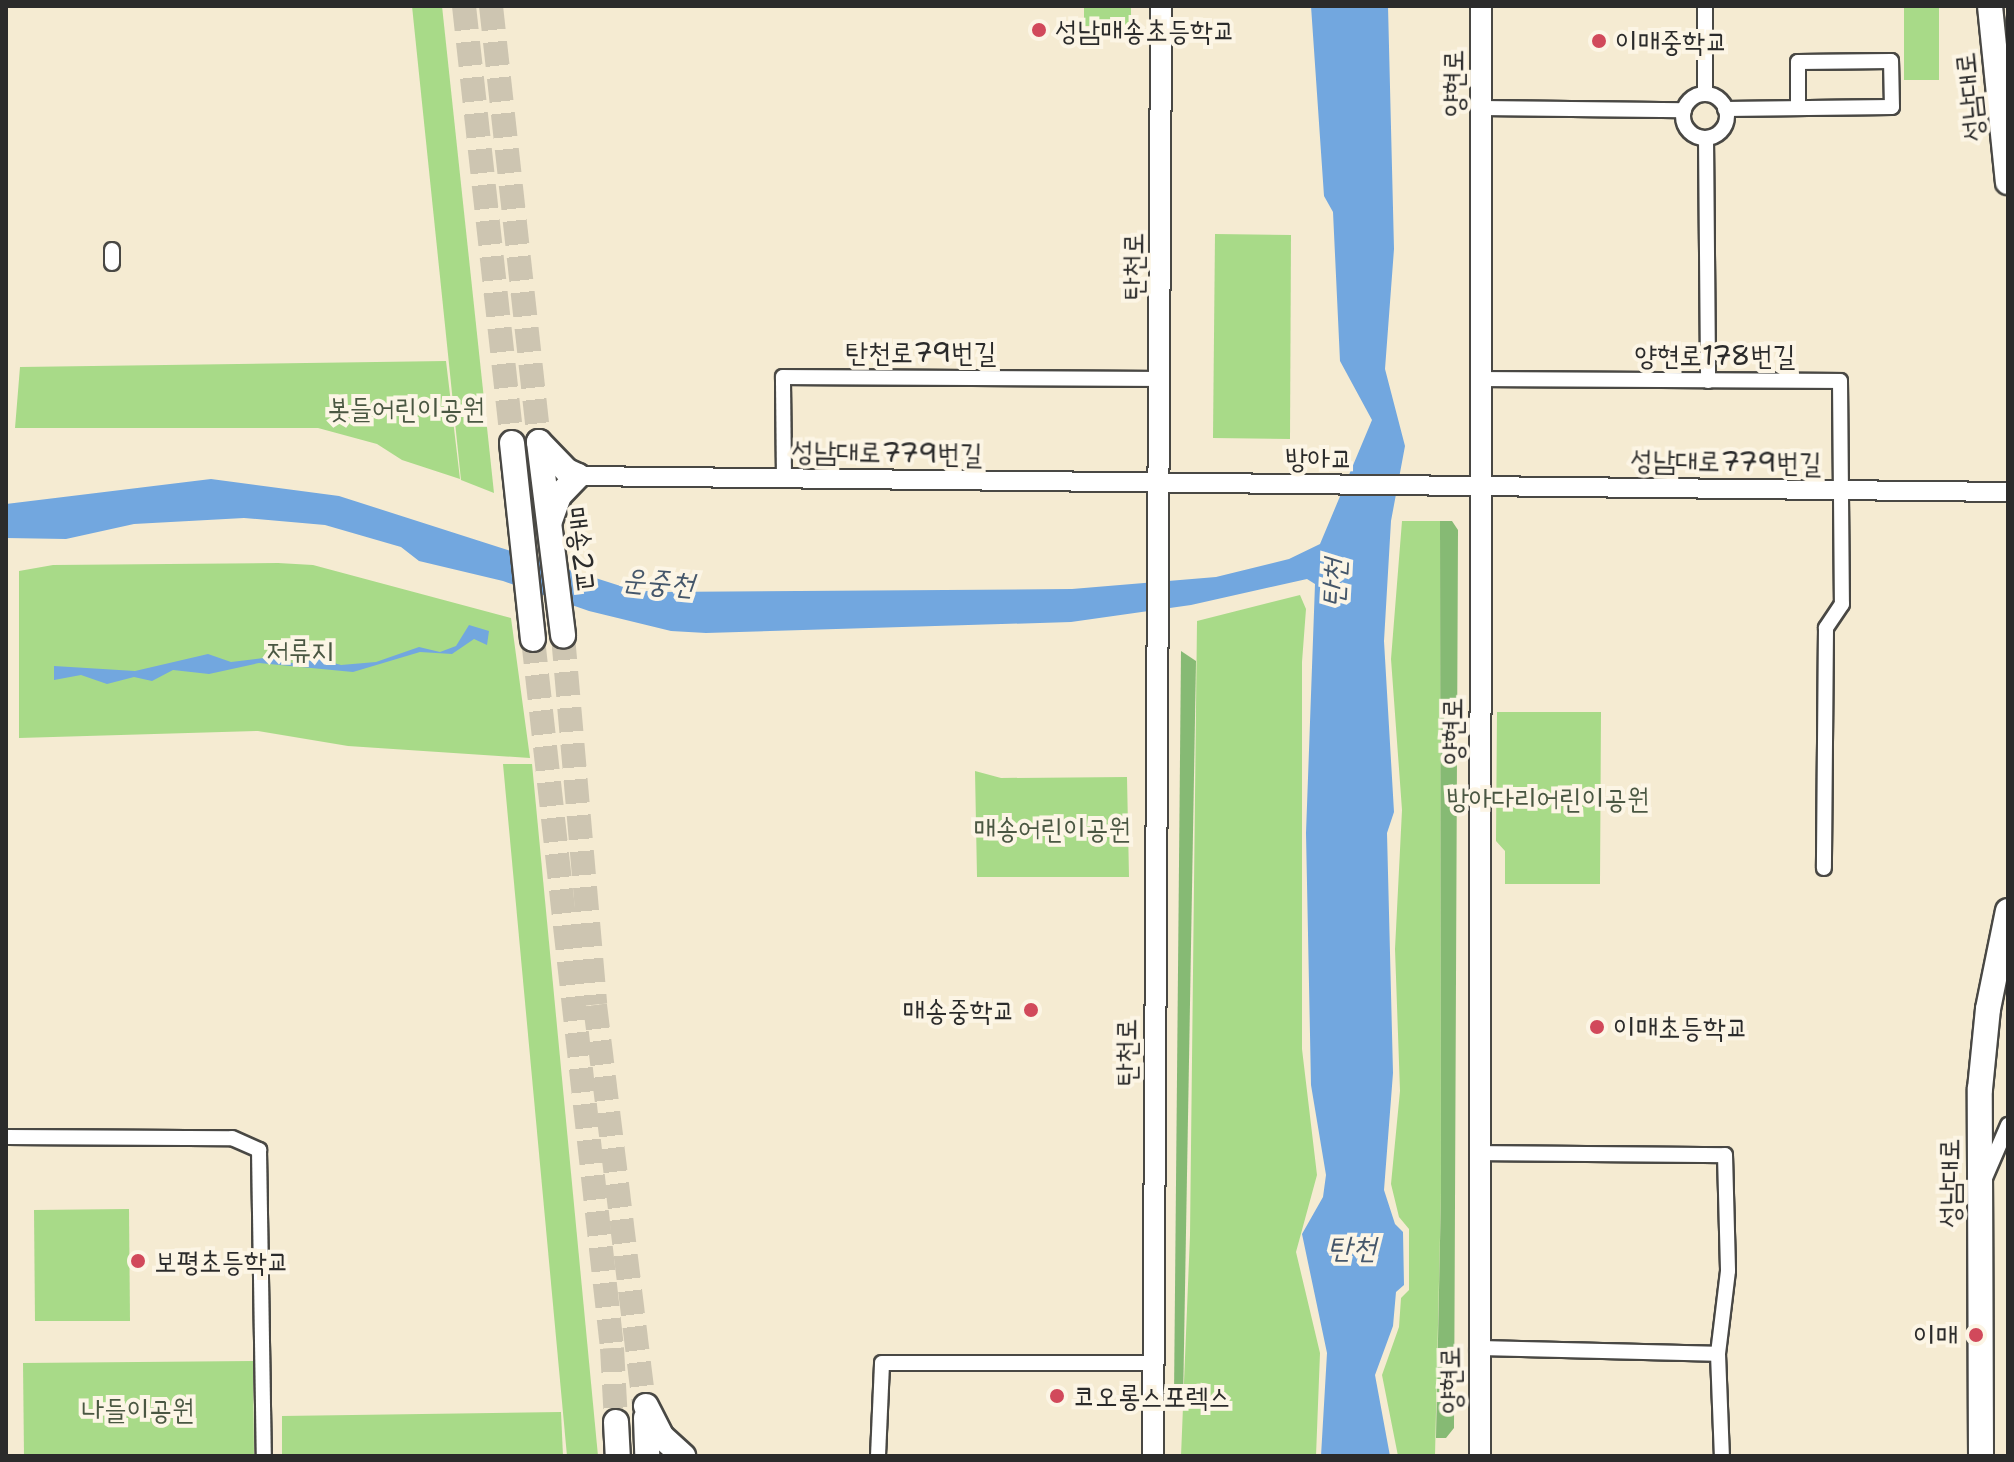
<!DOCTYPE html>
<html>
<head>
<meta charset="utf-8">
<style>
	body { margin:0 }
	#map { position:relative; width:2014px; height:1462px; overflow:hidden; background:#f5ebd2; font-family:"Shantell Sans","Poor Story",sans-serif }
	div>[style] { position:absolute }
	.green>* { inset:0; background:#a8da88 }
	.forest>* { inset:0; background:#86ba74 }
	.water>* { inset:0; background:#72a7df }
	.trunk-tunnel>* { height:24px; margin-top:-12px; transform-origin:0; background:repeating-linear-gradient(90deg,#cdc5b1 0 24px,transparent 0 36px) }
	.roads { filter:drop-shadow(2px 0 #494844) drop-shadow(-2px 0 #494844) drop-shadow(0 2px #494844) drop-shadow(0 -2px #494844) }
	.minor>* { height:14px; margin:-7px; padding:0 7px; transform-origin:7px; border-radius:7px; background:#fff }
	.minor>.ring { margin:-7px; padding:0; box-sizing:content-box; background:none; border:14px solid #fff; border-radius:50% }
	.tertiary>* { height:18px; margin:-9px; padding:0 9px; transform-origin:9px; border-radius:9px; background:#fff }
	.secondary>* { height:20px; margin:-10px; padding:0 10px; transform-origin:10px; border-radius:10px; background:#fff }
	.primary>* { height:24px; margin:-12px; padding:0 12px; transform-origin:12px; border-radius:12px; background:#fff }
	.trunk>* { height:24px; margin:-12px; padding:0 12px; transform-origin:12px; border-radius:12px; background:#fff }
	.dots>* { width:22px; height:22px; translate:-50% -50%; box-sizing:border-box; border:4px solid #fcf5e5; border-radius:50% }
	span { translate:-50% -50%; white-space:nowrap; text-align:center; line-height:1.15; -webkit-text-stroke:8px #fcf5e5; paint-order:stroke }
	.poi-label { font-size:28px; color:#2b2b2b }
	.left { translate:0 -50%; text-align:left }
	.right { translate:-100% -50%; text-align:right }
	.street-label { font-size:28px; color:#2b2b2b }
	.park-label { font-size:28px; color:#4a5742 }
	.water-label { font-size:30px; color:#44566a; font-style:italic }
	.frame { position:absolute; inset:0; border:8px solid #2b2b2b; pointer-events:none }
</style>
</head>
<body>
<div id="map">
	<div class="green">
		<div style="clip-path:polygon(412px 6px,442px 6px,494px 493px,461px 480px)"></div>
		<div style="clip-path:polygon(1084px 6px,1131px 6px,1131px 26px,1084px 26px)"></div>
		<div style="clip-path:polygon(1904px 8px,1939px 8px,1939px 80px,1904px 80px)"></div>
		<div style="clip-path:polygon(1215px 234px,1291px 235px,1290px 439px,1213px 438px)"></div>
		<div style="clip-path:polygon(446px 361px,460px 479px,402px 460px,377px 444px,318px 428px,15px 428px,20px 367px)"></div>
		<div style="clip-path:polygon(1402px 521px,1440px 521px,1441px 1193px,1435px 1456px,1398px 1456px,1382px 1375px,1399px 1327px,1401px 1298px,1409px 1290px,1409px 1229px,1399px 1217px,1391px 1184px,1400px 1091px,1395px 949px,1402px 810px,1391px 659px)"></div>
		<div style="clip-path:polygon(278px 563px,313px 565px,511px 618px,530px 758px,348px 746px,258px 731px,19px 738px,19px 571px,53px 565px)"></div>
		<div style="clip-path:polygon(1300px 595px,1306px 609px,1302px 662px,1302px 1049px,1317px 1175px,1296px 1252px,1320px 1353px,1316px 1456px,1181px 1456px,1190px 1235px,1197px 621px)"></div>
		<div style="clip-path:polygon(1497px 712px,1601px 712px,1600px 884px,1505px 884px,1505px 851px,1496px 841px)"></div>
		<div style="clip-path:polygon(503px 764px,532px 764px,598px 1456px,567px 1456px)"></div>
		<div style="clip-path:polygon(975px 771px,1001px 778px,1127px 777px,1129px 877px,977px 877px)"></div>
		<div style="clip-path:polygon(129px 1209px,130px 1321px,35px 1321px,34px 1210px)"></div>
		<div style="clip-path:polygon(253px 1361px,254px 1456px,24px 1456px,23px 1363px)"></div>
		<div style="clip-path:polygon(561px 1412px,563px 1456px,282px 1456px,282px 1416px)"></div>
	</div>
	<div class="forest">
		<div style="clip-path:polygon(1440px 521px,1452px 521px,1458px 530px,1454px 1428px,1446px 1438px,1436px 1438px,1441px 1193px)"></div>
		<div style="clip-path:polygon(1181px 651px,1196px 661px,1183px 1403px,1174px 1397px)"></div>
	</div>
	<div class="water">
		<div style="clip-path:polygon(1311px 6px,1388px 6px,1394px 249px,1385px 369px,1405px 446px,1391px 521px,1384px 641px,1394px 812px,1387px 833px,1393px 1073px,1384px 1190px,1395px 1224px,1403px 1232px,1404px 1285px,1396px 1292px,1393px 1326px,1375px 1375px,1390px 1456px,1321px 1456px,1327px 1353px,1302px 1234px,1323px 1197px,1326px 1175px,1311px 1085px,1306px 833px,1315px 584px,1307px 579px,1191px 605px,1071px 622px,706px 633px,671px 631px,589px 611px,503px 581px,419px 561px,401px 547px,325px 525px,244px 518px,134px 524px,66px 539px,6px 538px,6px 504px,211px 479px,339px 496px,633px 590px,658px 592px,1072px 589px,1216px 577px,1289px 559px,1320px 544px,1372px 420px,1340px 361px,1333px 212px,1324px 196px)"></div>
		<div style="clip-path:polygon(469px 625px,489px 631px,487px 645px,474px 639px,452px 654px,420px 652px,353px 672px,259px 663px,209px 674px,173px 670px,152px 681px,134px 677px,107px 684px,81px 675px,54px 680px,54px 666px,135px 671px,208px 654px,231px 662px,271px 657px,292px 663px,320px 659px,341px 665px,376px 662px,419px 647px,440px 652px,456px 646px)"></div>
	</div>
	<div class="trunk-tunnel">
		<div style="left:464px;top:6px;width:440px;rotate:83.7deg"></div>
		<div style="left:491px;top:6px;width:439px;rotate:83.7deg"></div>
		<div style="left:563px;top:636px;width:370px;rotate:85deg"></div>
		<div style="left:595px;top:1005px;width:416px;rotate:83deg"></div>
		<div style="left:533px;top:639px;width:713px;rotate:83.64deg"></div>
		<div style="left:612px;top:1348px;width:74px;rotate:86.9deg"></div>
	</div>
	<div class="roads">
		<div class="minor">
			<div style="left:1705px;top:6px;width:88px;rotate:90deg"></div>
			<div class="ring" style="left:1683px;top:94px;width:30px;height:30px"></div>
			<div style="left:1481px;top:108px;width:203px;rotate:0.6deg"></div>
			<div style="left:1725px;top:109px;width:167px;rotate:-0.7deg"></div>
			<div style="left:1892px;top:107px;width:46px;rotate:-91.2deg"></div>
			<div style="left:1891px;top:61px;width:93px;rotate:179.4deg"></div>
			<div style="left:1798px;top:62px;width:46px;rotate:90deg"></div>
			<div style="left:1706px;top:138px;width:243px;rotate:89.5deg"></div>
			<div style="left:112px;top:250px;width:13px;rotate:90deg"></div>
			<div style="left:1481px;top:379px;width:359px;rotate:0.3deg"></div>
			<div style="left:1840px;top:381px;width:223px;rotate:89.5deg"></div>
			<div style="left:1842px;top:604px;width:29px;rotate:124deg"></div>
			<div style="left:1826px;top:628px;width:240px;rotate:90.5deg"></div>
			<div style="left:784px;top:478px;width:101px;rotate:-90.6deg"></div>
			<div style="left:783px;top:377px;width:377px;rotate:0.3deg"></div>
			<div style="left:6px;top:1137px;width:226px;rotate:0.3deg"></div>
			<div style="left:232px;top:1138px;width:30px;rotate:24deg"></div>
			<div style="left:259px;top:1150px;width:306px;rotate:89.1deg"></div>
			<div style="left:1477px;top:1153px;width:248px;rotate:0.5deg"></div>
			<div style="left:1725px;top:1155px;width:116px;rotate:88.5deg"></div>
			<div style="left:1728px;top:1271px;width:84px;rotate:96.9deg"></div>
			<div style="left:1718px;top:1354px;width:102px;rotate:87.8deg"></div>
			<div style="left:1985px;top:1178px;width:58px;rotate:-66.5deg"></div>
			<div style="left:1477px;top:1348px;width:241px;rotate:1.4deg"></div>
			<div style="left:878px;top:1456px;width:93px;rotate:-87.5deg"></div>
			<div style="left:882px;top:1363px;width:271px"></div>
		</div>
		<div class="tertiary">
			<div style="left:578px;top:476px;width:1430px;rotate:0.64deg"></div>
		</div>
		<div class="secondary">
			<div style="left:1153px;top:1456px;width:1450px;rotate:-89.68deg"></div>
			<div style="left:1480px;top:1456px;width:1450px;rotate:-89.96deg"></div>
		</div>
		<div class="primary">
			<div style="left:1990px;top:6px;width:177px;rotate:84.2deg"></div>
			<div style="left:1981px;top:1456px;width:367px;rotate:-90.2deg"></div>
			<div style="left:1980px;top:1089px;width:80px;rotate:-84.3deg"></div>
			<div style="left:1988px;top:1009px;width:100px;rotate:-78.5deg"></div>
		</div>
		<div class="trunk">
			<div style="left:539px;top:442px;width:195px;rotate:82.9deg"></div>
			<div style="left:539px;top:442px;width:40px;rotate:46deg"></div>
			<div style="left:567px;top:471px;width:12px;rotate:24deg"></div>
			<div style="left:578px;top:476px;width:28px;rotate:134deg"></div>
			<div style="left:559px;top:496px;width:27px;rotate:110deg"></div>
			<div style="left:512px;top:443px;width:197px;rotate:83.9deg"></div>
			<div style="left:646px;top:1406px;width:34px;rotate:63deg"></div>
			<div style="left:661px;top:1436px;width:30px;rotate:42deg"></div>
			<div style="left:646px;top:1418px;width:38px;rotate:88deg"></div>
			<div style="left:616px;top:1422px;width:34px;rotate:87deg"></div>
		</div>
	</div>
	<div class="dots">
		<div style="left:1039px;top:30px;background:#d1495b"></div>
		<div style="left:1599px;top:41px;background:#d1495b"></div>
		<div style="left:1031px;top:1010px;background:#d1495b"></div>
		<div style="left:1597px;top:1027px;background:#d1495b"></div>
		<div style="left:138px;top:1261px;background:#d1495b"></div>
		<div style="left:1976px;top:1335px;background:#d1495b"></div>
		<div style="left:1057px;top:1396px;background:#d1495b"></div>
	</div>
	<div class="poi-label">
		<span class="left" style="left:1055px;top:30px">성남매송초등학교</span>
		<span class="left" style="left:1615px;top:41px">이매중학교</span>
		<span class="right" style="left:1015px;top:1010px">매송중학교</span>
		<span class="left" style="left:1613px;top:1027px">이매초등학교</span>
		<span class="left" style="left:154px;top:1261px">보평초등학교</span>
		<span class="right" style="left:1958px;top:1335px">이매</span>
		<span class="left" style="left:1073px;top:1396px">코오롱스포렉스</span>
	</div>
	<div class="street-label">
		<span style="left:1453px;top:83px;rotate:-90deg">양현로</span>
		<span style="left:1969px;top:97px;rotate:-96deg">성남대로</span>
		<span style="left:1133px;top:266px;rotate:-90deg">탄천로</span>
		<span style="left:921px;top:352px">탄천로79번길</span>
		<span style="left:1715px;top:355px">양현로178번길</span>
		<span style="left:887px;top:452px;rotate:1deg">성남대로779번길</span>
		<span style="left:1319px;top:458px">방아교</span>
		<span style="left:1726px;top:461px;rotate:1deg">성남대로779번길</span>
		<span style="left:582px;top:550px;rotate:83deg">매송2교</span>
		<span style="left:1452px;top:731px;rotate:-90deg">양현로</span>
		<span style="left:1126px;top:1052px;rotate:-90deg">탄천로</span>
		<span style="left:1949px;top:1183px;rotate:-90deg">성남대로</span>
		<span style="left:1450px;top:1380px;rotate:-91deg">양현로</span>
	</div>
	<div class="park-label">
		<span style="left:406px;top:408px">봇들어린이공원</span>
		<span style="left:300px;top:650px">저류지</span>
		<span style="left:1548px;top:798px">방아다리어린이공원</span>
		<span style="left:1052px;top:828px">매송어린이공원</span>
		<span style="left:138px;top:1409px">나들이공원</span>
	</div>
	<div class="water-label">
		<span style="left:658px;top:582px;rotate:5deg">운중천</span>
		<span style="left:1334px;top:583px;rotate:-87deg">탄천</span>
		<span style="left:1352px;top:1248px">탄천</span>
	</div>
	<div class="frame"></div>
</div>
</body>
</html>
